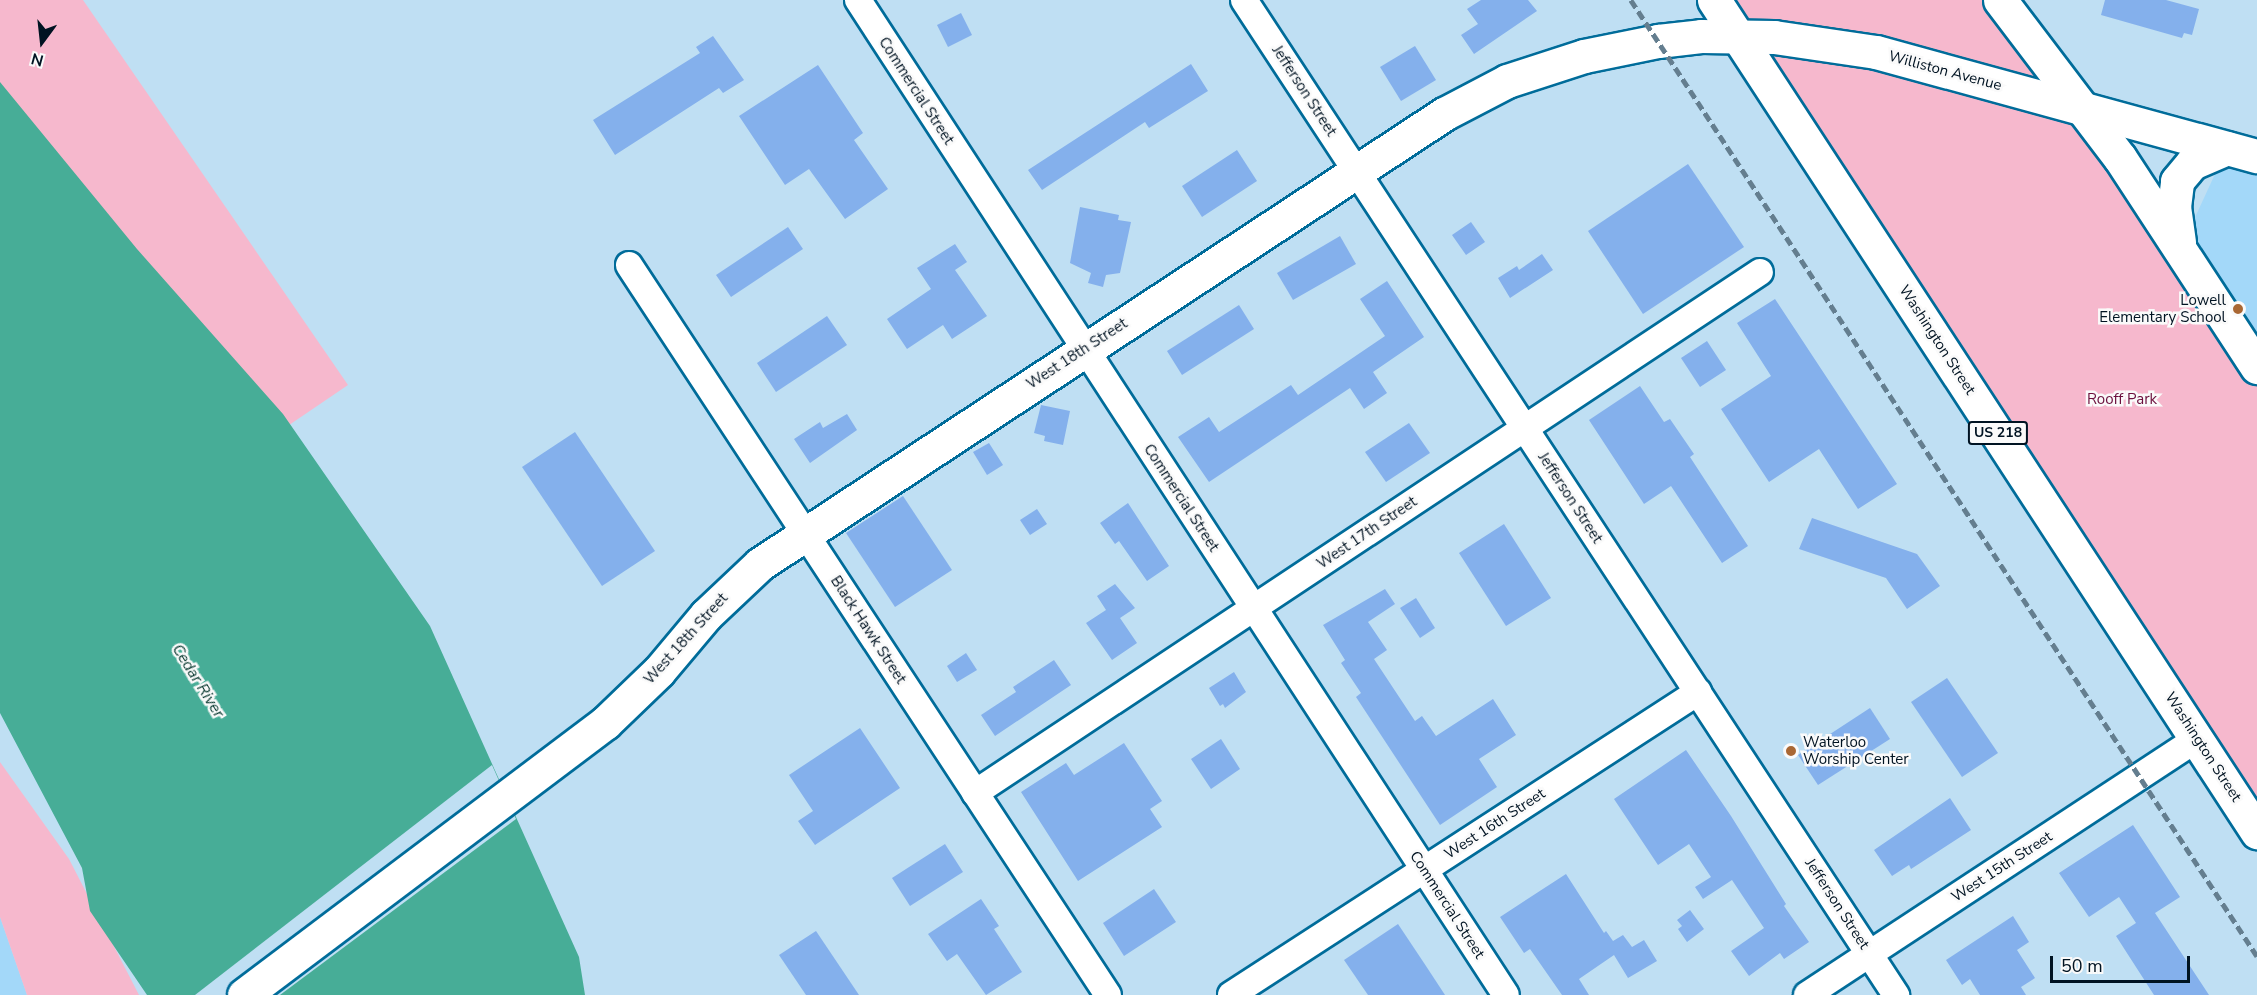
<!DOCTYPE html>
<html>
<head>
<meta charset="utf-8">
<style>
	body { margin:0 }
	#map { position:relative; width:2257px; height:995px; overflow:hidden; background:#bfdff3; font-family:"Nunito Sans",sans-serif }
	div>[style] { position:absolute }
	.built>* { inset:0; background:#a3d8f9 }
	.green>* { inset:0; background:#f6b8cd }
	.water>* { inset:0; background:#47ad97 }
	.pier>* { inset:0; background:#bfdff3 }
	.building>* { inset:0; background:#84b0ec }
	.roads { filter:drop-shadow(2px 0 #006c9a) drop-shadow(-2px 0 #006c9a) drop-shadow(0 2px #006c9a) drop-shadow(0 -2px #006c9a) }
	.minor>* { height:26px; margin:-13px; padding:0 13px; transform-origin:13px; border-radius:13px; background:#fff }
	.major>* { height:33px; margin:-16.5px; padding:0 16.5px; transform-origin:16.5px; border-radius:16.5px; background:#fff }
	.highway>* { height:33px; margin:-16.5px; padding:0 16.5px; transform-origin:16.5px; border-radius:16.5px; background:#fff }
	.rail>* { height:4.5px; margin-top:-2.25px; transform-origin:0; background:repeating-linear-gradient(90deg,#647e8f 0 9px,transparent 0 13.5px) }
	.dots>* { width:16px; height:16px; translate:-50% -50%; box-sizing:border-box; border:3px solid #fafafa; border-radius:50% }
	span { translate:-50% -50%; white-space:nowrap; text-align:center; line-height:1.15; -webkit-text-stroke:5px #fafafa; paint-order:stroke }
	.shield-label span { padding:2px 4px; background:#fafafa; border:2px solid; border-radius:4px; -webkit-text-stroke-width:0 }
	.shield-label { font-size:14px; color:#001322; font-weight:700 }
	.street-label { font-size:15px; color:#001322 }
	.poi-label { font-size:15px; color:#001322 }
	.right { translate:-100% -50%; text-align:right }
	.left { translate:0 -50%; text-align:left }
	.park-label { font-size:15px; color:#6b0f3d }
	.water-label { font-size:16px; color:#0c3b32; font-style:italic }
	.north { position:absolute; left:12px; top:12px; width:60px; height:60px; -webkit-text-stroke:4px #fafafa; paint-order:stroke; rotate:195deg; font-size:16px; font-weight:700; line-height:24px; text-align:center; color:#001322 }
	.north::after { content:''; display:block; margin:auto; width:21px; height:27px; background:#001322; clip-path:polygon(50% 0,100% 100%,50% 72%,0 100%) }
	.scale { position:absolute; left:2050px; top:956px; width:140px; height:27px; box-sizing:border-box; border:3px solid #001322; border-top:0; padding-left:8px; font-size:18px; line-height:21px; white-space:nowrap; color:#001322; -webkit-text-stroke:4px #fafafa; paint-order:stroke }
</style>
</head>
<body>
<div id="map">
	<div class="built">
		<div style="clip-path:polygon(2227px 148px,2257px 156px,2257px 367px,2180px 250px)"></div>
		<div style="clip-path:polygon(0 917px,27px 995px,0 995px)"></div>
	</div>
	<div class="green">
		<div style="clip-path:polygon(0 0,83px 0,348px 385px,270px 438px,0 107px)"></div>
		<div style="clip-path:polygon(1706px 0,2000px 0,2257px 371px,2257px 842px)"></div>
		<div style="clip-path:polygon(0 762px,69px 859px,139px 995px,27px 995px,0 917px)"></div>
	</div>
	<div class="water">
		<div style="clip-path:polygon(0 82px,137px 249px,283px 414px,430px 626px,579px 957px,585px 995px,147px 995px,90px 911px,82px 868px,0 713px)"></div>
	</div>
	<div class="pier">
		<div style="clip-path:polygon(492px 765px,516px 819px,280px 995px,195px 995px)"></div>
	</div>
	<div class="building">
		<div style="clip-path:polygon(1481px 0,1528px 0,1537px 11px,1474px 54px,1461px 35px,1478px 24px,1467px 9px)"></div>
		<div style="clip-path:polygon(2105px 0,2166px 0,2199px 9px,2192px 35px,2184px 33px,2182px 38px,2101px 15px)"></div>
		<div style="clip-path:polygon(961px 13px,972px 35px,948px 47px,937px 25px)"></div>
		<div style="clip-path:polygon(713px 36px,744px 80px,723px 93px,719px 88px,615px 155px,593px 120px,700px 53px,696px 47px)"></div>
		<div style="clip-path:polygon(1415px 46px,1436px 80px,1401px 101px,1380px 67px)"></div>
		<div style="clip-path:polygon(1191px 64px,1208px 91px,1149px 128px,1145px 122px,1042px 190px,1028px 170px)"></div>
		<div style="clip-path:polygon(818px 65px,863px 133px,854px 140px,888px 189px,845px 219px,809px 169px,785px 185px,739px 116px)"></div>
		<div style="clip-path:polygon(1237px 150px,1257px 181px,1202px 217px,1182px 186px)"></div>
		<div style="clip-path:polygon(1688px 164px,1744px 247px,1643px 314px,1588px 231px)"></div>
		<div style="clip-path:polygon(1080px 207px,1119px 215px,1118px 220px,1131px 222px,1120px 273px,1106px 275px,1103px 287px,1088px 283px,1091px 273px,1070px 263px)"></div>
		<div style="clip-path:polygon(1471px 222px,1485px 242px,1466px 255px,1452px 235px)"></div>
		<div style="clip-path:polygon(788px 227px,803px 249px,731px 297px,716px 275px)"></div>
		<div style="clip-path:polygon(1340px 236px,1356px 264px,1293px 300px,1277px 273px)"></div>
		<div style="clip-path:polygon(955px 244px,967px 262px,955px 270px,987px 316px,952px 339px,943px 325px,907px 349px,887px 319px,931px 289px,917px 268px)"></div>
		<div style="clip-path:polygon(1542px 254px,1553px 270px,1510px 298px,1498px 278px,1517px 266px,1519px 270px)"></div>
		<div style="clip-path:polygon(1387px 281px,1424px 337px,1373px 372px,1387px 393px,1364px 409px,1350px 388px,1209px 482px,1178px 437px,1209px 417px,1219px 432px,1291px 385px,1298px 395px,1385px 336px,1360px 299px)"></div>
		<div style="clip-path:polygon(1775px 299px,1897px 484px,1858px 509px,1819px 449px,1769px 482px,1721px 409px,1771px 376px,1737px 323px)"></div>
		<div style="clip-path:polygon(1239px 305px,1254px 329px,1182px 375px,1167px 351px)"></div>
		<div style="clip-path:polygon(827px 316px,847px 345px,776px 392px,757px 363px)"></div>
		<div style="clip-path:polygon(1707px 341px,1726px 370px,1700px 387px,1681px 358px)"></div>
		<div style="clip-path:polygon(1640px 386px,1664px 422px,1670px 419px,1694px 454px,1690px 457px,1748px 546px,1722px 563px,1671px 486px,1644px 504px,1589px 420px)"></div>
		<div style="clip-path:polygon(1041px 405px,1070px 411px,1063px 445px,1044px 441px,1045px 436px,1034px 433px)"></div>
		<div style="clip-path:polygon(847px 414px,857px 430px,810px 463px,794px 439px,820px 422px,823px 428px)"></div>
		<div style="clip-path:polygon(1409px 423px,1430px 453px,1386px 482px,1365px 452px)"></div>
		<div style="clip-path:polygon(575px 432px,655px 551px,602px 586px,522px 467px)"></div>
		<div style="clip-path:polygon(989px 443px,1003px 465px,987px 475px,973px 452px)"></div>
		<div style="clip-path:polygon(903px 496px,952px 570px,895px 607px,846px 533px)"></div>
		<div style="clip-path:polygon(1128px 503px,1169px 566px,1147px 581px,1119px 541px,1115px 544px,1100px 523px)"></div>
		<div style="clip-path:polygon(1037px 509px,1047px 524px,1030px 535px,1020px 520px)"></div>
		<div style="clip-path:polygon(1812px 518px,1917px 554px,1940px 586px,1907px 609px,1886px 578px,1799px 549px)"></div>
		<div style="clip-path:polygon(1504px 524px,1551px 598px,1506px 626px,1459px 553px)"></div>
		<div style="clip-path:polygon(1115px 584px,1135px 608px,1120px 618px,1137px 643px,1112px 660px,1086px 623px,1106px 610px,1097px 596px)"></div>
		<div style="clip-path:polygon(1385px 589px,1395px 604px,1368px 622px,1387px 650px,1374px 659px,1415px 721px,1422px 716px,1436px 736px,1493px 699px,1516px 735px,1479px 759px,1497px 787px,1440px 825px,1356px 697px,1361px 693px,1341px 663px,1345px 660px,1323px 625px)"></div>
		<div style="clip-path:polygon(1416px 598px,1435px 628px,1420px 638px,1400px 608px)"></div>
		<div style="clip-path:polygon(966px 653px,977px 670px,957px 682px,947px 666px)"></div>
		<div style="clip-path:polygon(1054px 660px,1071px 685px,995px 736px,981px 715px,1016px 692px,1013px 687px)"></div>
		<div style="clip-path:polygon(1234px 672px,1246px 692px,1225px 708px,1223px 704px,1220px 706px,1209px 688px)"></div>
		<div style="clip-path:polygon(1947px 678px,1998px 753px,1962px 777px,1911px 702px)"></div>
		<div style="clip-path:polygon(1870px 708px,1890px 739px,1818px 785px,1798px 755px)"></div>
		<div style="clip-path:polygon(860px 728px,900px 788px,815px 845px,798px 821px,813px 811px,789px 775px)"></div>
		<div style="clip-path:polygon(1221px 739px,1240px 769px,1211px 789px,1191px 759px)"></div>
		<div style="clip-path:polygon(1124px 743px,1162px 801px,1150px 809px,1162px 827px,1078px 881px,1021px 792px,1066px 763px,1074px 775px)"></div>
		<div style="clip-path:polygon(1686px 750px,1731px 816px,1786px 904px,1784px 906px,1809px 942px,1784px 959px,1780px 953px,1749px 976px,1731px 951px,1764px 928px,1732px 880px,1703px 899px,1695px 887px,1711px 877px,1689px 844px,1658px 865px,1614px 799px)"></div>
		<div style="clip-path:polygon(1950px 798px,1971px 830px,1911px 869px,1909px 865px,1892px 876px,1874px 850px)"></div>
		<div style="clip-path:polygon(2133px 825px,2180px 897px,2155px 913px,2209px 995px,2154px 995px,2116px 936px,2136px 923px,2119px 897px,2089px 917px,2059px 873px)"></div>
		<div style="clip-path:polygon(945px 844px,963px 872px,910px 906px,892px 878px)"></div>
		<div style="clip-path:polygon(1566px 874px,1604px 933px,1606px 931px,1613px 941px,1623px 935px,1632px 947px,1644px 940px,1657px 961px,1628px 978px,1614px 955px,1579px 979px,1589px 995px,1562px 995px,1530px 949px,1524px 953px,1500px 917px)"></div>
		<div style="clip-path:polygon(1154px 889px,1176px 922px,1124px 956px,1103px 923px)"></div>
		<div style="clip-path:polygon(981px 899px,999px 926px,994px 929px,1022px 972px,986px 995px,957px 954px,947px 961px,928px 934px)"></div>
		<div style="clip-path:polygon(1690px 910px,1704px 929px,1687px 942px,1678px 929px,1682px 926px,1677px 920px)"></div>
		<div style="clip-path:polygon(2013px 916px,2029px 942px,2017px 950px,2035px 978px,2021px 987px,2026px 995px,1980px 995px,1970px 979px,1962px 985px,1946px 960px)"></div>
		<div style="clip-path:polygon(1398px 924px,1426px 966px,1445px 995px,1368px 995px,1344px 960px)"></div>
		<div style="clip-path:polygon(816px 931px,859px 995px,806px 995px,779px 955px)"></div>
	</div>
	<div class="roads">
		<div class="minor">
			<div style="left:858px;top:0;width:1187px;rotate:56.93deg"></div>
			<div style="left:1244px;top:0;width:1190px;rotate:56.76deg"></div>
			<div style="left:629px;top:265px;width:873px;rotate:56.73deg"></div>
			<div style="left:975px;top:793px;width:942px;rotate:-33.57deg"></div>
			<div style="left:1231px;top:995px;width:557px;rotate:-32.98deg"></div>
			<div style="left:1807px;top:995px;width:468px;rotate:-33.3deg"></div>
		</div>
		<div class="major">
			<div style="left:244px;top:995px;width:452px;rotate:-37deg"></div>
			<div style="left:605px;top:723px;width:75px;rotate:-43.9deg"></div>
			<div style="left:659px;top:671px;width:73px;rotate:-50deg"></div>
			<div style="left:706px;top:615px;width:74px;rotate:-43.4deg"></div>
			<div style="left:760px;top:564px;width:819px;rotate:-33.34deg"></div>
			<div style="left:1444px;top:114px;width:71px;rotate:-27.6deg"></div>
			<div style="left:1507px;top:81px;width:81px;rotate:-18deg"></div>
			<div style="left:1584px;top:56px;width:76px;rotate:-11.5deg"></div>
			<div style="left:1658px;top:41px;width:43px;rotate:-6.6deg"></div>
			<div style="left:1701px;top:36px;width:73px;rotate:0.8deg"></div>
			<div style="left:1774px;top:37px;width:103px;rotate:8.4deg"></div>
			<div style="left:1876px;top:52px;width:395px;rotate:15.3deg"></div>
		</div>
		<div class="highway">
			<div style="left:1714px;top:0;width:994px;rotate:56.87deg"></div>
			<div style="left:2000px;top:0;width:198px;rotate:52.8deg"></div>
			<div style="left:2120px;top:158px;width:250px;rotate:56.8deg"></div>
			<div style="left:2179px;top:242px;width:35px;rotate:-98deg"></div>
			<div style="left:2174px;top:207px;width:26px;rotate:-83deg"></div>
			<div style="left:2177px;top:181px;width:23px;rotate:-50deg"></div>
			<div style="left:2192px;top:163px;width:38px;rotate:-23deg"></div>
		</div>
	</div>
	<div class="rail">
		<div style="left:1631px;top:0;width:1143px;rotate:56.78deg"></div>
	</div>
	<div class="dots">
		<div style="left:2238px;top:309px;background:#a96733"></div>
		<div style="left:1791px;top:751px;background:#a96733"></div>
	</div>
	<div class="shield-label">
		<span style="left:1998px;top:433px">US 218</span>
	</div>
	<div class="street-label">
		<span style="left:1945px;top:71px;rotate:15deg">Williston Avenue</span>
		<span style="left:916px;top:91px;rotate:57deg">Commercial Street</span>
		<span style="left:1304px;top:91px;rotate:57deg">Jefferson Street</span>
		<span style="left:1937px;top:340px;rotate:57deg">Washington Street</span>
		<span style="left:1077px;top:354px;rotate:-33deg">West 18th Street</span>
		<span style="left:1181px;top:498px;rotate:57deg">Commercial Street</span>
		<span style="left:1570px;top:498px;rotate:57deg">Jefferson Street</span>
		<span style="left:1367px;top:533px;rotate:-34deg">West 17th Street</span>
		<span style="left:868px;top:630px;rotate:57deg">Black Hawk Street</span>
		<span style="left:686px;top:639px;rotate:-48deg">West 18th Street</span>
		<span style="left:2203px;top:747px;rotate:57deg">Washington Street</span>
		<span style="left:1495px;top:824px;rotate:-33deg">West 16th Street</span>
		<span style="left:2002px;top:867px;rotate:-33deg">West 15th Street</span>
		<span style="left:1837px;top:904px;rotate:57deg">Jefferson Street</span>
		<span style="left:1447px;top:905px;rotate:57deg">Commercial Street</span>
	</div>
	<div class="poi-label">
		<span class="right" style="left:2226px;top:309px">Lowell<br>Elementary School</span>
		<span class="left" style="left:1803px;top:751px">Waterloo<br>Worship Center</span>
	</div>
	<div class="park-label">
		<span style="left:2122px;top:400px">Rooff Park</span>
	</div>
	<div class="water-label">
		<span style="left:198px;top:681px;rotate:58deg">Cedar River</span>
	</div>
	<div class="north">N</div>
	<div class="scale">50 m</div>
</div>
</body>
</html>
